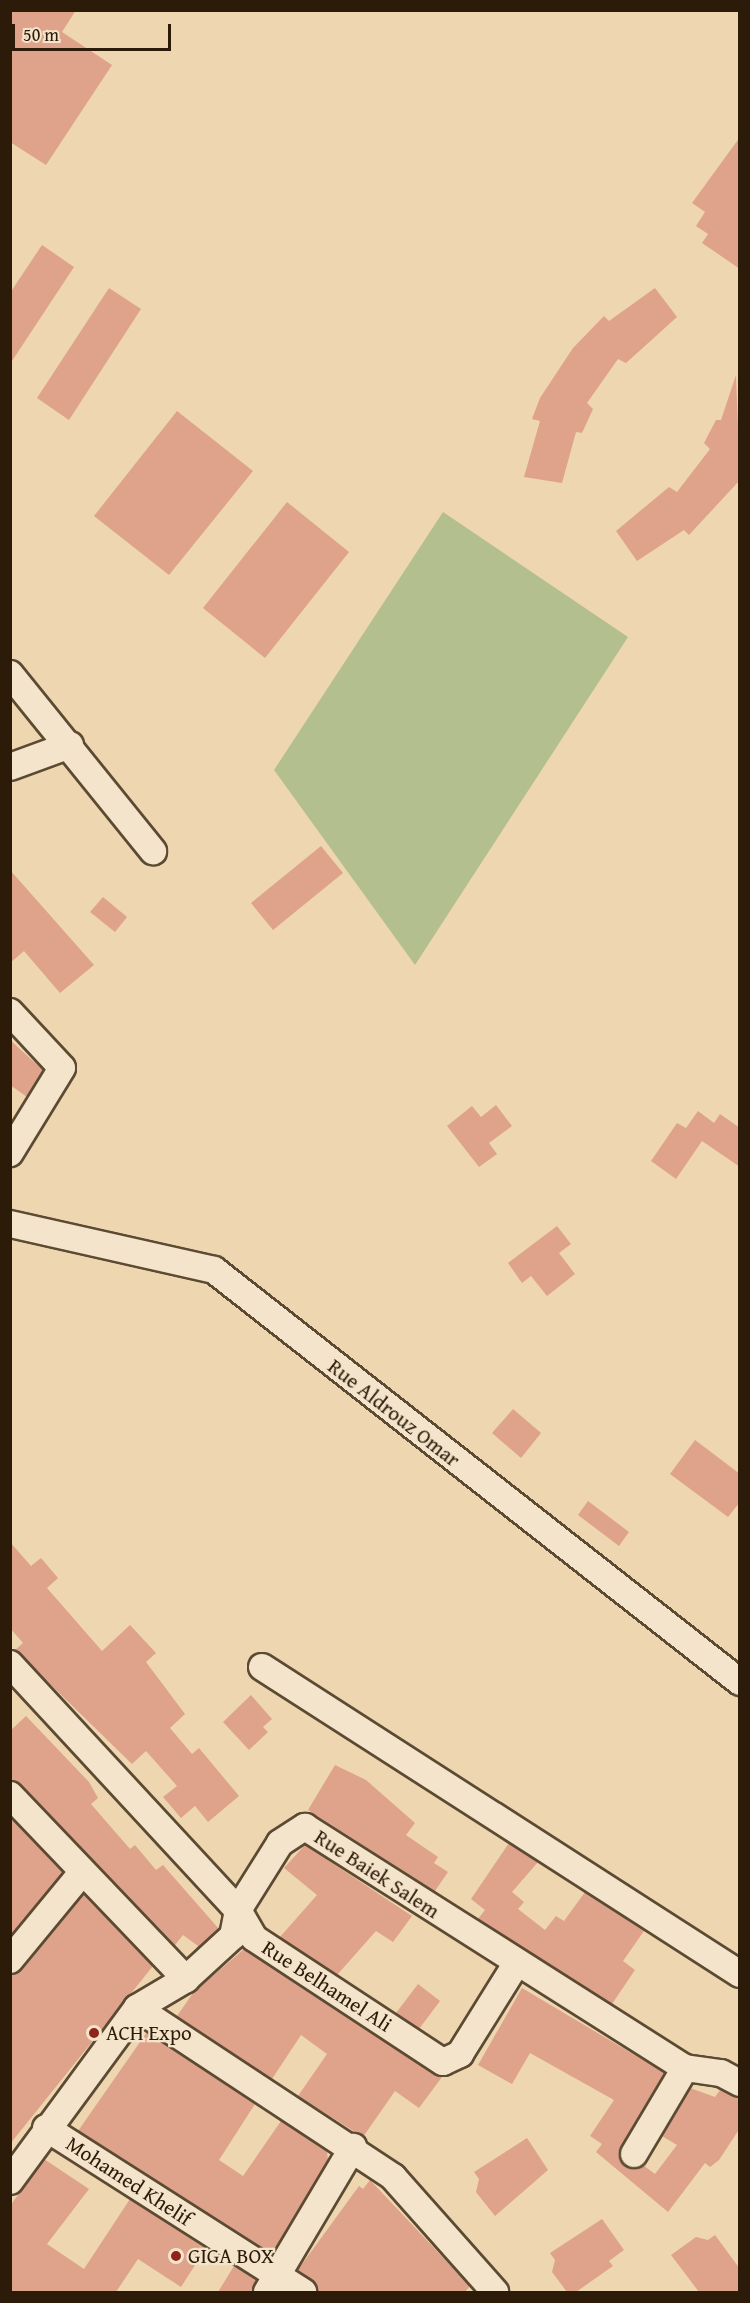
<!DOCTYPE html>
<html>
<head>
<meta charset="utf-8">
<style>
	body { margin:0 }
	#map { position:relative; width:750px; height:2303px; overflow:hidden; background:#eed6b0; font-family:"Gentium Book Plus",serif }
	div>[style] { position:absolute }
	.green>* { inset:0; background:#b4bf8f }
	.building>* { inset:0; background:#dea38a }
	.roads { filter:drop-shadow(2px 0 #5c4a32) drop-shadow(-2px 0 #5c4a32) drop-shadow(0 2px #5c4a32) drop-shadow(0 -2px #5c4a32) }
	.minor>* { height:26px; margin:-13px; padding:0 13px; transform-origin:13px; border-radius:13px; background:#f4e4cc }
	.dots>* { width:16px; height:16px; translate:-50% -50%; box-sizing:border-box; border:3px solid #f4e4cc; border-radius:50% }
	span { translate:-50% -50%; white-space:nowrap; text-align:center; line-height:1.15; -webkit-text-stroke:4.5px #f4e4cc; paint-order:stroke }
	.street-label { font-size:21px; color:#2b1b08 }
	.poi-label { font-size:21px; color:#2b1b08 }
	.left { translate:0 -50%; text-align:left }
	.frame { position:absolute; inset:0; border:12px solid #2b1b08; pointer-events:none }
	.scale { position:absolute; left:12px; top:24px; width:159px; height:27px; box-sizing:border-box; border:3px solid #2b1b08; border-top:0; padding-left:8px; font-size:18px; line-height:21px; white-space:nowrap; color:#2b1b08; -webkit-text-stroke:4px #f4e4cc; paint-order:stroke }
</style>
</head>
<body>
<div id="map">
	<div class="green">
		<div style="clip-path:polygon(443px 512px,628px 637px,415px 965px,274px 770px)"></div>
	</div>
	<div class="building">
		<div style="clip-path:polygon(10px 10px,76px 10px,62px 32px,112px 65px,46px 165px,10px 142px)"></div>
		<div style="clip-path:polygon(740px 137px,740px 269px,702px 243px,708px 234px,696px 226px,705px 212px,692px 203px)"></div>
		<div style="clip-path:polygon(42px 245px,74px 267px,10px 364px,10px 293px)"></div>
		<div style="clip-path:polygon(109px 288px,141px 309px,69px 420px,37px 398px)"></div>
		<div style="clip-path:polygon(655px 288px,677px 317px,626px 363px,618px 359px,587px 403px,593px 409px,582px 433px,576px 432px,562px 483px,524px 477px,540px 421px,532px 419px,540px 398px,573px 348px,604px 316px,609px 321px)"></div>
		<div style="clip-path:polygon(736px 375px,740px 480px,689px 535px,684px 530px,637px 561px,616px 531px,669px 487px,677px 492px,710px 449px,704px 443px,716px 420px,721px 420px)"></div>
		<div style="clip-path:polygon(177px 411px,253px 471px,169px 575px,94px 516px)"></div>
		<div style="clip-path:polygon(287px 502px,349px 552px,265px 658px,203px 608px)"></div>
		<div style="clip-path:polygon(321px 846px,343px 873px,273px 930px,251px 903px)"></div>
		<div style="clip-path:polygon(10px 870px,94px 965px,60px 993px,24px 951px,10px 963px)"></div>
		<div style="clip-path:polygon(103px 897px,127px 917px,115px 932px,90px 912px)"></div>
		<div style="clip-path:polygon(10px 1040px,43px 1070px,27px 1097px,10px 1085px)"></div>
		<div style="clip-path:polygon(496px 1105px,512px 1126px,489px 1143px,497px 1154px,479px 1167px,447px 1126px,472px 1106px,481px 1117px)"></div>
		<div style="clip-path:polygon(698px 1111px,714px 1123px,720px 1114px,740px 1128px,740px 1167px,702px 1141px,676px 1179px,651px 1161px,677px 1123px,686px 1128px)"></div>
		<div style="clip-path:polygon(557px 1226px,571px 1244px,559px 1253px,575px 1274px,547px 1296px,531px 1276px,522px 1283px,508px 1263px)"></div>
		<div style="clip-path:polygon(513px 1409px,541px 1433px,521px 1458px,492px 1433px)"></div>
		<div style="clip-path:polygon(695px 1440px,740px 1474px,740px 1502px,728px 1517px,670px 1474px)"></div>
		<div style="clip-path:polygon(588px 1501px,629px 1532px,619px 1546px,578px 1515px)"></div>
		<div style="clip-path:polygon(10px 1542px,31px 1566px,41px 1558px,58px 1578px,47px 1588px,102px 1651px,130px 1625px,156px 1653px,146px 1662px,185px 1714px,170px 1728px,192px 1754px,199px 1748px,239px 1796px,208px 1822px,195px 1806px,181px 1818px,163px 1797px,177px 1786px,146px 1751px,132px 1764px,15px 1650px,23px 1643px,10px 1628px)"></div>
		<div style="clip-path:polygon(251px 1695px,272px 1719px,263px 1727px,268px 1732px,249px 1750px,223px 1722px)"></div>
		<div style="clip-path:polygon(26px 1716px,89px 1782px,98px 1798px,91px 1804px,130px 1849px,135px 1845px,156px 1870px,163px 1865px,219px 1929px,194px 1951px,198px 1946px,183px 1935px,175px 1945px,21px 1785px,10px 1780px,10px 1731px)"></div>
		<div style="clip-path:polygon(335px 1765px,366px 1780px,415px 1823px,406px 1835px,438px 1857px,434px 1863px,448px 1872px,435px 1891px,308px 1810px)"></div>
		<div style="clip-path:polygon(10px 1817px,63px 1872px,10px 1936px)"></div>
		<div style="clip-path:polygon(509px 1843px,538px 1862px,512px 1892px,524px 1902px,518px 1909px,545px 1930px,556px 1916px,564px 1921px,585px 1892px,644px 1931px,623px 1961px,635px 1970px,612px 2004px,478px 1919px,485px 1910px,471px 1899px)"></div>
		<div style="clip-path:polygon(305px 1845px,412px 1916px,393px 1942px,376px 1931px,337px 1975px,280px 1937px,317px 1895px,284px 1868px)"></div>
		<div style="clip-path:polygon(84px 1894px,153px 1966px,10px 2144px,10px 1975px,22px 1970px)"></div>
		<div style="clip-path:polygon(244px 1949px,442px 2077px,419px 2108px,395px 2091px,363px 2137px,298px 2096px,327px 2054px,301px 2035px,272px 2079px,177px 2016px,193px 1993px)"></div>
		<div style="clip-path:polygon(418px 1984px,440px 2001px,419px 2029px,396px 2013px)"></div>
		<div style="clip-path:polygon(522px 1988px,665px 2073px,621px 2147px,627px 2167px,643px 2165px,655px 2174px,677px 2145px,662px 2136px,690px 2088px,715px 2097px,720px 2090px,740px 2098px,740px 2128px,719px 2160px,710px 2167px,705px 2163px,668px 2212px,596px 2152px,602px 2144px,590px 2136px,614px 2100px,530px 2053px,512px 2084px,478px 2065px)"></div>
		<div style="clip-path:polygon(147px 2032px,255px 2104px,219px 2160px,243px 2176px,281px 2121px,327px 2152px,328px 2160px,272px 2254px,78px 2131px)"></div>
		<div style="clip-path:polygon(527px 2138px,548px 2170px,495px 2216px,476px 2192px,479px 2179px,474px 2172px)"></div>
		<div style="clip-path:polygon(44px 2159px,89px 2189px,47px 2244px,84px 2269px,130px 2199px,206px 2248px,181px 2287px,138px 2259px,116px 2292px,10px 2292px,10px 2206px)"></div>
		<div style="clip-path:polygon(370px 2180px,470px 2286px,465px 2292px,318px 2292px,297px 2271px,359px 2186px,363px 2189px)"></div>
		<div style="clip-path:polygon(602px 2219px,624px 2250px,609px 2261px,613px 2266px,576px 2292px,567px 2292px,552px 2272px,555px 2260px,550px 2253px)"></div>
		<div style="clip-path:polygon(715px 2235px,740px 2269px,740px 2292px,699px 2292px,671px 2255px,696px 2237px,708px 2240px)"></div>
		<div style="clip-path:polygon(234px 2266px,257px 2280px,252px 2292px,218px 2292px)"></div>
	</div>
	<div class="roads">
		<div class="minor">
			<div style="left:10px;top:674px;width:228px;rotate:51.1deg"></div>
			<div style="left:10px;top:767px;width:64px;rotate:-20.1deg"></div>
			<div style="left:10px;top:1012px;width:76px;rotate:47.1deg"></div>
			<div style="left:62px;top:1068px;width:100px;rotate:121.5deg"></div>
			<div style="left:10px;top:1224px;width:209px;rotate:12.7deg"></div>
			<div style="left:214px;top:1270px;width:668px;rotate:38.07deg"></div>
			<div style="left:10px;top:1664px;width:335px;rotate:47.2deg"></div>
			<div style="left:238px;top:1910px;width:79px;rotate:-57.9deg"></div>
			<div style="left:280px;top:1843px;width:30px;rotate:-33deg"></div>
			<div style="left:305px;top:1827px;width:450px;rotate:32.4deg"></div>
			<div style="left:685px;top:2068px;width:36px;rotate:8deg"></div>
			<div style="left:721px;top:2073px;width:21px;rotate:28deg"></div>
			<div style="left:262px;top:1667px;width:568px;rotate:32.71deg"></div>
			<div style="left:10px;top:1795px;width:255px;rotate:46.3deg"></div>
			<div style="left:10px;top:1960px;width:112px;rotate:-50.5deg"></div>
			<div style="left:137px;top:2008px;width:307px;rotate:33.4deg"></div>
			<div style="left:393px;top:2177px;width:154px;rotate:48.4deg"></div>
			<div style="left:46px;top:2128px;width:305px;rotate:32.5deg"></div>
			<div style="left:634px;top:2154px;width:100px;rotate:-59.3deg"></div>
			<div style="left:10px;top:2181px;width:215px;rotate:-53.7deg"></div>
			<div style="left:137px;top:2008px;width:57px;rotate:-30.6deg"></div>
			<div style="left:186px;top:1979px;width:64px;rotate:-42.5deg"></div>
			<div style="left:233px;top:1936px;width:26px;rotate:-79deg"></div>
			<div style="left:238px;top:1910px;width:32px;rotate:60deg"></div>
			<div style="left:254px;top:1938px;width:226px;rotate:33.3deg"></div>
			<div style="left:443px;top:2062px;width:19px;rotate:-25deg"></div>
			<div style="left:460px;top:2054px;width:106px;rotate:-58.1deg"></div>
			<div style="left:267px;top:2292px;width:169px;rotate:-59.3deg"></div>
		</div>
	</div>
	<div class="dots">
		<div style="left:94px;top:2033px;background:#8f2418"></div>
		<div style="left:176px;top:2256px;background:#8f2418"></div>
	</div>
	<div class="street-label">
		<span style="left:394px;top:1413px;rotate:38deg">Rue Aldrouz Omar</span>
		<span style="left:377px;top:1874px;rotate:33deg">Rue Baiek Salem</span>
		<span style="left:327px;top:1986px;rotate:33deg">Rue Belhamel Ali</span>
		<span style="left:129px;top:2181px;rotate:33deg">Mohamed Khelif</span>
	</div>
	<div class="poi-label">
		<span class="left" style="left:106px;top:2033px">ACH Expo</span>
		<span class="left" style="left:188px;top:2256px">GIGA BOX</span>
	</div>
	<div class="frame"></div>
	<div class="scale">50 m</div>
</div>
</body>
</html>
